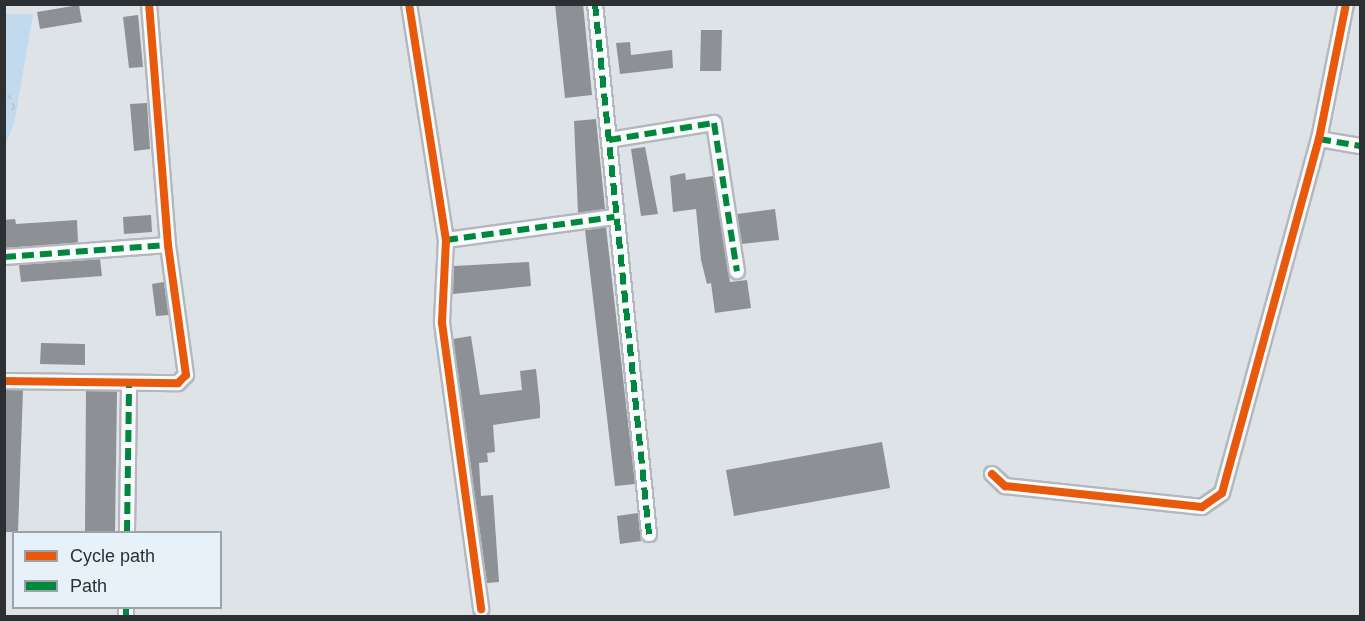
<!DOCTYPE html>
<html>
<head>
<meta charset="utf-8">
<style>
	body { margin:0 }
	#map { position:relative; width:1365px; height:621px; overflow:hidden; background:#dee3e8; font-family:Arial,sans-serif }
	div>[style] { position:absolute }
	.green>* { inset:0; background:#c2daee }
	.building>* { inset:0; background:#8d9094 }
	.path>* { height:2px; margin-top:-1px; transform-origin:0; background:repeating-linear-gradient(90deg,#c1c3c4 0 4.5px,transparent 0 9px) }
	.roads { filter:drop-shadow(2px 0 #b4b8bc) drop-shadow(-2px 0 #b4b8bc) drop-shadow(0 2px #b4b8bc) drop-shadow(0 -2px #b4b8bc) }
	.street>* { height:14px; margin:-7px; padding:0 7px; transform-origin:7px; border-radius:7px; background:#fafbfc }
	.quiet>* { height:6px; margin-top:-3px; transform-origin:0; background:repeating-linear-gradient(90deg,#00873e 0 12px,transparent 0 18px) }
	.cycleway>* { height:8px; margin:-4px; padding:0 4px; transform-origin:4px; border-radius:4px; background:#e8590c }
	span { translate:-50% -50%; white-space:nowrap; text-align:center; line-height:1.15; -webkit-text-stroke:6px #e7f1f9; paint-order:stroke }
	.frame { position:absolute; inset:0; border:6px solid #2c3033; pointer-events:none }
	.legend { position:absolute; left:12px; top:531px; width:210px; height:78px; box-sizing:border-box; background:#e7f1f9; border:2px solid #9ca4aa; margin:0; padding:8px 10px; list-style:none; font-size:18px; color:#2c3033 }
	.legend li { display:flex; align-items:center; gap:12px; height:30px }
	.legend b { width:30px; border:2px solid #9ca4aa }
</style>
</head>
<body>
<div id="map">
	<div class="green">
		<div style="clip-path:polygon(5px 14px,33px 14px,14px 124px,5px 146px)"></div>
	</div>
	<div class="building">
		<div style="clip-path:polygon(555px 4px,583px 4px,592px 95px,565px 98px)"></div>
		<div style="clip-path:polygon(79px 5px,82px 22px,40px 29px,37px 12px)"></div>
		<div style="clip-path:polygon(138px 15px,143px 67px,129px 68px,123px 17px)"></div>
		<div style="clip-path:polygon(701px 30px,722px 30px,721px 71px,700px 71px)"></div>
		<div style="clip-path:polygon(630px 42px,631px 55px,672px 50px,673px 68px,620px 74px,616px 43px)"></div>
		<div style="clip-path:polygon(147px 103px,150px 149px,134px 151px,130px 104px)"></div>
		<div style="clip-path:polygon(596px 119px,605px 209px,578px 213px,574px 121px)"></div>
		<div style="clip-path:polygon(645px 147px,658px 214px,641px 216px,631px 149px)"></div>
		<div style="clip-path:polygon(685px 173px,686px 180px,713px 176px,730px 282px,747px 280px,751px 308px,715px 313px,711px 283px,707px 284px,701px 260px,696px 209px,673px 212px,670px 176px)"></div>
		<div style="clip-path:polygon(775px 209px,779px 240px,742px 244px,737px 214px)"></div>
		<div style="clip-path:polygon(151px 215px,152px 232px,124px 234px,123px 217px)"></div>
		<div style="clip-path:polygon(15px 219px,16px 224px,77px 220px,78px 243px,4px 248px,4px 220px)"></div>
		<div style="clip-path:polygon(606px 227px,635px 484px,615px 486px,585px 230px)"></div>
		<div style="clip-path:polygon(100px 259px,102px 276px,21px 282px,19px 265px)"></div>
		<div style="clip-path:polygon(529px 262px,531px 286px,453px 294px,454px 266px)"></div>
		<div style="clip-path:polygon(164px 282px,169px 315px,156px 316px,152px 284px)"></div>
		<div style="clip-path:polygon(471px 336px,480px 395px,522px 390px,520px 371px,536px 369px,540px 406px,540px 418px,493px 425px,495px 452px,487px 453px,488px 462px,479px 463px,481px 496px,493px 495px,499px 582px,487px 583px,453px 339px)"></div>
		<div style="clip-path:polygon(41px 343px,85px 344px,85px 365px,40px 364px)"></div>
		<div style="clip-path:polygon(4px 390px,23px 390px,18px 532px,4px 532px)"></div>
		<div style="clip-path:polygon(86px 391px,117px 391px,115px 532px,85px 532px)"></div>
		<div style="clip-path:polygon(882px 442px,890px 488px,734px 516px,726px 470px)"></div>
		<div style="clip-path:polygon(638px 513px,641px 541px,620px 544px,617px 516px)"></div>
	</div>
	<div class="path">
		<div style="left:4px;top:87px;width:24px;rotate:62deg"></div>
		<div style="left:15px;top:108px;width:12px;rotate:156deg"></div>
	</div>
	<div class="roads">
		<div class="street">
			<div style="left:409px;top:4px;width:239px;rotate:81.1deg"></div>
			<div style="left:446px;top:240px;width:83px;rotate:92.8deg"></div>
			<div style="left:442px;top:323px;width:289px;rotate:82.2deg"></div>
			<div style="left:595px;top:4px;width:533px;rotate:84.18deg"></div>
			<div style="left:1319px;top:139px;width:42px;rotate:9.7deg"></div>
			<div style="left:609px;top:140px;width:106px;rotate:-9.2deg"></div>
			<div style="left:714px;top:123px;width:150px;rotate:81.2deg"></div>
			<div style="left:446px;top:240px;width:170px;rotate:-7.8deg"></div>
			<div style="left:4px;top:257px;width:164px;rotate:-4.2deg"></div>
			<div style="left:4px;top:381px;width:174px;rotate:0.7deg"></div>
			<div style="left:178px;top:383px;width:11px;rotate:-45deg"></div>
			<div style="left:186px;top:375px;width:131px;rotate:-97.9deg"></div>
			<div style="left:168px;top:245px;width:242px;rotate:-94.5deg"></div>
			<div style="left:992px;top:474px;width:18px;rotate:43deg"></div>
			<div style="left:1005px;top:486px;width:198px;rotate:6.1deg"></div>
			<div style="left:1202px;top:507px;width:24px;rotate:-35deg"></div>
			<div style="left:1222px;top:493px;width:367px;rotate:-74.7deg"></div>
			<div style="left:1319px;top:139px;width:138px;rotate:-78.7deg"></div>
			<div style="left:127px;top:532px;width:149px;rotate:-89.2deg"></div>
			<div style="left:126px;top:616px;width:8px;rotate:-90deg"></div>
		</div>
	</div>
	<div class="quiet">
		<div style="left:595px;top:4px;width:533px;rotate:84.18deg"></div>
		<div style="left:1319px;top:139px;width:42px;rotate:9.7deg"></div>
		<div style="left:609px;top:140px;width:106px;rotate:-9.2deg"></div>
		<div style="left:714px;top:123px;width:150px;rotate:81.2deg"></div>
		<div style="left:446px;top:240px;width:170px;rotate:-7.8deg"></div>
		<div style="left:4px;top:257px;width:164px;rotate:-4.2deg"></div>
		<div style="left:127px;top:532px;width:149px;rotate:-89.2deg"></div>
		<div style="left:126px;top:616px;width:8px;rotate:-90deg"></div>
	</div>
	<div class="cycleway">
		<div style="left:409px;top:4px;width:239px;rotate:81.1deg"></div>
		<div style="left:446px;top:240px;width:83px;rotate:92.8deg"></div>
		<div style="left:442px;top:323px;width:289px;rotate:82.2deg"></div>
		<div style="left:4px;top:381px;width:174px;rotate:0.7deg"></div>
		<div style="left:178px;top:383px;width:11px;rotate:-45deg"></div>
		<div style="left:186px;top:375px;width:131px;rotate:-97.9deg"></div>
		<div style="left:168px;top:245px;width:242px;rotate:-94.5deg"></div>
		<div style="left:992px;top:474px;width:18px;rotate:43deg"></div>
		<div style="left:1005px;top:486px;width:198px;rotate:6.1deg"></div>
		<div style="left:1202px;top:507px;width:24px;rotate:-35deg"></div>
		<div style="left:1222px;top:493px;width:367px;rotate:-74.7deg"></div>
		<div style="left:1319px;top:139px;width:138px;rotate:-78.7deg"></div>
	</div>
	<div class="frame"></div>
	<ul class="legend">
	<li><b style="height:8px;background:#e8590c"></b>Cycle path</li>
	<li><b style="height:8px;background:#00873e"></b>Path</li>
	</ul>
</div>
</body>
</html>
